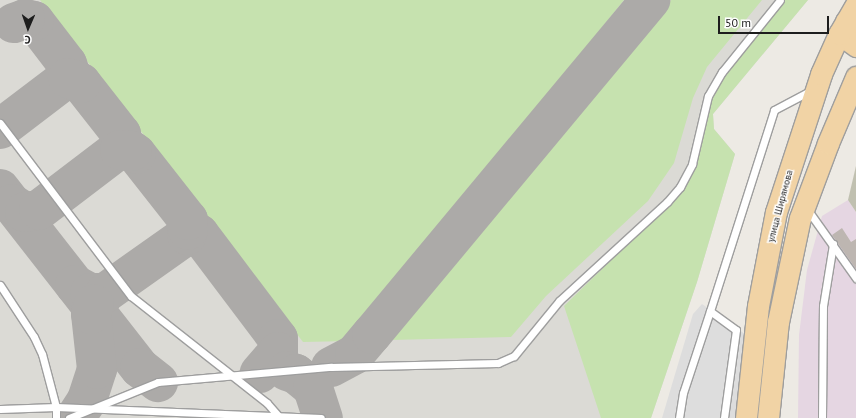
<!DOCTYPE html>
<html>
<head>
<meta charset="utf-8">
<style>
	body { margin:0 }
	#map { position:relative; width:856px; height:418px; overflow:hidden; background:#edeae4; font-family:"PT Sans",sans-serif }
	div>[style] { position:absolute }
	.industrial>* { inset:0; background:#e5d6e2 }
	.airport>* { inset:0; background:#dbdad5 }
	.construction>* { inset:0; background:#c0c0b0 }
	.grass>* { inset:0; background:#c6e2af }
	.parking>* { inset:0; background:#ddd }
	.taxiway>* { height:40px; margin:-20px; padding:0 20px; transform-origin:20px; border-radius:20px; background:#acaaa8 }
	.building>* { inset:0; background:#bdb6b1 }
	.roads { filter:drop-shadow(1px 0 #9e9e9e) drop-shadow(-1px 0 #9e9e9e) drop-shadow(0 1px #9e9e9e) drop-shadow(0 -1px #9e9e9e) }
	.service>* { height:7px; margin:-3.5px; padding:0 3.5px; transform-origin:3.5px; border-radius:3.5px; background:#fff }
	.primary>* { height:21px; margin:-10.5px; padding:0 10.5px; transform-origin:10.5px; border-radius:10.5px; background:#f1d3a5 }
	span { translate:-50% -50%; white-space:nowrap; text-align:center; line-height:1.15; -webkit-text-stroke:3px #fff; paint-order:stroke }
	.street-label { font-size:10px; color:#1d1d1d }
	.north { position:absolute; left:8px; top:8px; width:40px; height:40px; -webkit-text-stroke:3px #fff; paint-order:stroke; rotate:182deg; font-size:11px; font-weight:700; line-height:16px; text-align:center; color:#1d1d1d }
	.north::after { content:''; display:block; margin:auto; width:14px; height:18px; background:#1d1d1d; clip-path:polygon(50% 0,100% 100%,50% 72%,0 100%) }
	.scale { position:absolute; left:718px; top:16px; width:111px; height:18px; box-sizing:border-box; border:2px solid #1d1d1d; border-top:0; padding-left:5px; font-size:12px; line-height:14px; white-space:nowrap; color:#1d1d1d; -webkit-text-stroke:3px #fff; paint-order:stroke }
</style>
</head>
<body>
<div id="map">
	<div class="industrial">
		<div style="clip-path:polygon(848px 200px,856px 212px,856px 418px,798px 418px,799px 335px,807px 270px,822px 216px)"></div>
	</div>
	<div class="airport">
		<div style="clip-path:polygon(0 0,808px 0,713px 114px,714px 129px,735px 154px,697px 282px,651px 418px,0 418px)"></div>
	</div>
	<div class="construction">
		<div style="clip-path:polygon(856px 166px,856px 212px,848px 200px)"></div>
	</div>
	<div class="grass">
		<div style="clip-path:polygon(40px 0,624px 0,350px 341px,303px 342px)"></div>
		<div style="clip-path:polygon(671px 0,762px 0,707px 67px,693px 98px,674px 163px,648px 201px,546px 296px,511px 337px,391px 340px)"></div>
		<div style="clip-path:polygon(782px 0,808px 0,713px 114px,714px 129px,735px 154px,697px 282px,651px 418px,601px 418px,564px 306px,673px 200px,688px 180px,714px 88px)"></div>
	</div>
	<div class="parking">
		<div style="clip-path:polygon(702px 304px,745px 334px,739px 418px,662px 418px,693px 314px)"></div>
	</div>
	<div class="taxiway">
		<div style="left:0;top:129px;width:89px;rotate:-37.3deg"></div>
		<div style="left:71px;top:75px;width:12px;rotate:-110deg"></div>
		<div style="left:67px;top:64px;width:54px;rotate:-127.5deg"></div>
		<div style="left:34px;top:21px;width:9px;rotate:-167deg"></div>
		<div style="left:25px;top:19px;width:12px;rotate:160deg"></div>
		<div style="left:0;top:189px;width:227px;rotate:52deg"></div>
		<div style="left:140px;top:368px;width:23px;rotate:38deg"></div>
		<div style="left:12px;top:204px;width:15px;rotate:32deg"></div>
		<div style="left:25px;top:212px;width:14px;rotate:-8deg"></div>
		<div style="left:39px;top:210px;width:106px;rotate:-37.3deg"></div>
		<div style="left:123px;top:146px;width:12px;rotate:-99deg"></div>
		<div style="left:121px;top:134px;width:65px;rotate:-128.1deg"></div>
		<div style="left:81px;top:83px;width:14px;rotate:-159deg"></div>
		<div style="left:187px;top:235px;width:12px;rotate:-5deg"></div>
		<div style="left:199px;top:234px;width:131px;rotate:53deg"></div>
		<div style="left:278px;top:339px;width:13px;rotate:90deg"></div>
		<div style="left:278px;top:352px;width:28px;rotate:131deg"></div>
		<div style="left:75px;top:285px;width:17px;rotate:28deg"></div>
		<div style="left:90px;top:293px;width:15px"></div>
		<div style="left:105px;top:293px;width:100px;rotate:-35.3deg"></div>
		<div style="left:187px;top:235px;width:5px;rotate:-79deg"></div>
		<div style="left:188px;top:230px;width:10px;rotate:-90deg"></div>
		<div style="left:188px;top:220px;width:84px;rotate:-128.2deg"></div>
		<div style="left:136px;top:154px;width:5px;rotate:-143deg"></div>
		<div style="left:132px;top:151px;width:12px;rotate:-175deg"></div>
		<div style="left:331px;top:367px;width:27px;rotate:-28deg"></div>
		<div style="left:355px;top:354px;width:26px;rotate:-50deg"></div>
		<div style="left:372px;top:334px;width:435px;rotate:-50.2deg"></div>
		<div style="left:287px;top:371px;width:9px;rotate:18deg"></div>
		<div style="left:296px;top:374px;width:22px;rotate:39deg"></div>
		<div style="left:313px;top:388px;width:32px;rotate:72deg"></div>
		<div style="left:78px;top:414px;width:17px;rotate:-57deg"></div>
		<div style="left:87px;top:400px;width:33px;rotate:-72deg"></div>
		<div style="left:97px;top:369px;width:55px;rotate:-96.2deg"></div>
		<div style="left:91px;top:314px;width:10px;rotate:-73deg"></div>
	</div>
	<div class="building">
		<div style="clip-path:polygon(842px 228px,851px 242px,856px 239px,856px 269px,832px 235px)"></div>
	</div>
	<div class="roads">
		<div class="service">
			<div style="left:0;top:123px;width:217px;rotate:52.9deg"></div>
			<div style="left:131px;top:296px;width:173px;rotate:38.2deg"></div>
			<div style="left:267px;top:403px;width:20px;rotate:49deg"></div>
			<div style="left:807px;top:209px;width:85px;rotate:54.6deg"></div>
			<div style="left:0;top:285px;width:62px;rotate:56.8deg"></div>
			<div style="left:34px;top:337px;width:19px;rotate:65deg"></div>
			<div style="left:42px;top:354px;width:55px;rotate:75.2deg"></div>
			<div style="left:56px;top:407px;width:11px;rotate:90deg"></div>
			<div style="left:710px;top:311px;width:211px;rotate:-72.3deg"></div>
			<div style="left:774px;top:110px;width:41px;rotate:-27.8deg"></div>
			<div style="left:0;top:409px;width:56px;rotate:-2deg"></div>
			<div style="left:56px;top:407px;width:265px;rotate:2.4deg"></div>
			<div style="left:69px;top:418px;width:96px;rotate:-22deg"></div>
			<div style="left:158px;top:382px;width:174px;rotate:-5deg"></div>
			<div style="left:331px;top:367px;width:167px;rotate:-1.4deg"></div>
			<div style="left:498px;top:363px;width:17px;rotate:-24deg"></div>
			<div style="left:514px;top:356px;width:71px;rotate:-50.7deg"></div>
			<div style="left:559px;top:301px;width:147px;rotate:-42.5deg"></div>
			<div style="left:667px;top:202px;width:20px;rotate:-49deg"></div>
			<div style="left:680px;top:187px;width:26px;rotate:-62deg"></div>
			<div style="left:692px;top:164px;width:70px;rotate:-76.8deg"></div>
			<div style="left:708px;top:96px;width:28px;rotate:-60deg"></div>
			<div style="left:722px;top:72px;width:92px;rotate:-51.1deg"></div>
			<div style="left:679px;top:418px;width:25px;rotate:-81deg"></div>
			<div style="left:683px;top:393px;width:86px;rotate:-71.8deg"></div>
			<div style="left:710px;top:311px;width:32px;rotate:36deg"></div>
			<div style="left:736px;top:330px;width:89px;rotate:97.8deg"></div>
			<div style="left:822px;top:418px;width:112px;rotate:-89.5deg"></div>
			<div style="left:823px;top:306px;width:63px;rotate:-80.8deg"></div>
		</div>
		<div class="primary">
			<div style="left:846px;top:21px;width:17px;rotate:93deg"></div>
			<div style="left:845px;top:38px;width:14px;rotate:36deg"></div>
			<div style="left:746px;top:418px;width:113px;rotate:-83.9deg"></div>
			<div style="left:758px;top:306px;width:96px;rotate:-79.2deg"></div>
			<div style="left:776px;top:212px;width:145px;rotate:-71.9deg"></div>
			<div style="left:821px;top:74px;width:44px;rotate:-65.8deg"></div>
			<div style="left:839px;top:34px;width:34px;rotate:-60deg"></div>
			<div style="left:768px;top:418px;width:97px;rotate:-84.1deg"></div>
			<div style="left:778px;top:322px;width:106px;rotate:-78.1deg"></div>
			<div style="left:800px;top:218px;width:80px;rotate:-69.5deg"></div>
			<div style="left:828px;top:143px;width:72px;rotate:-67deg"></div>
		</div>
	</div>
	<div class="street-label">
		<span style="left:780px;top:206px;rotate:-75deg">улица Ширямова</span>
	</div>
	<div class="north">С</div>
	<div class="scale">50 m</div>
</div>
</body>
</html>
